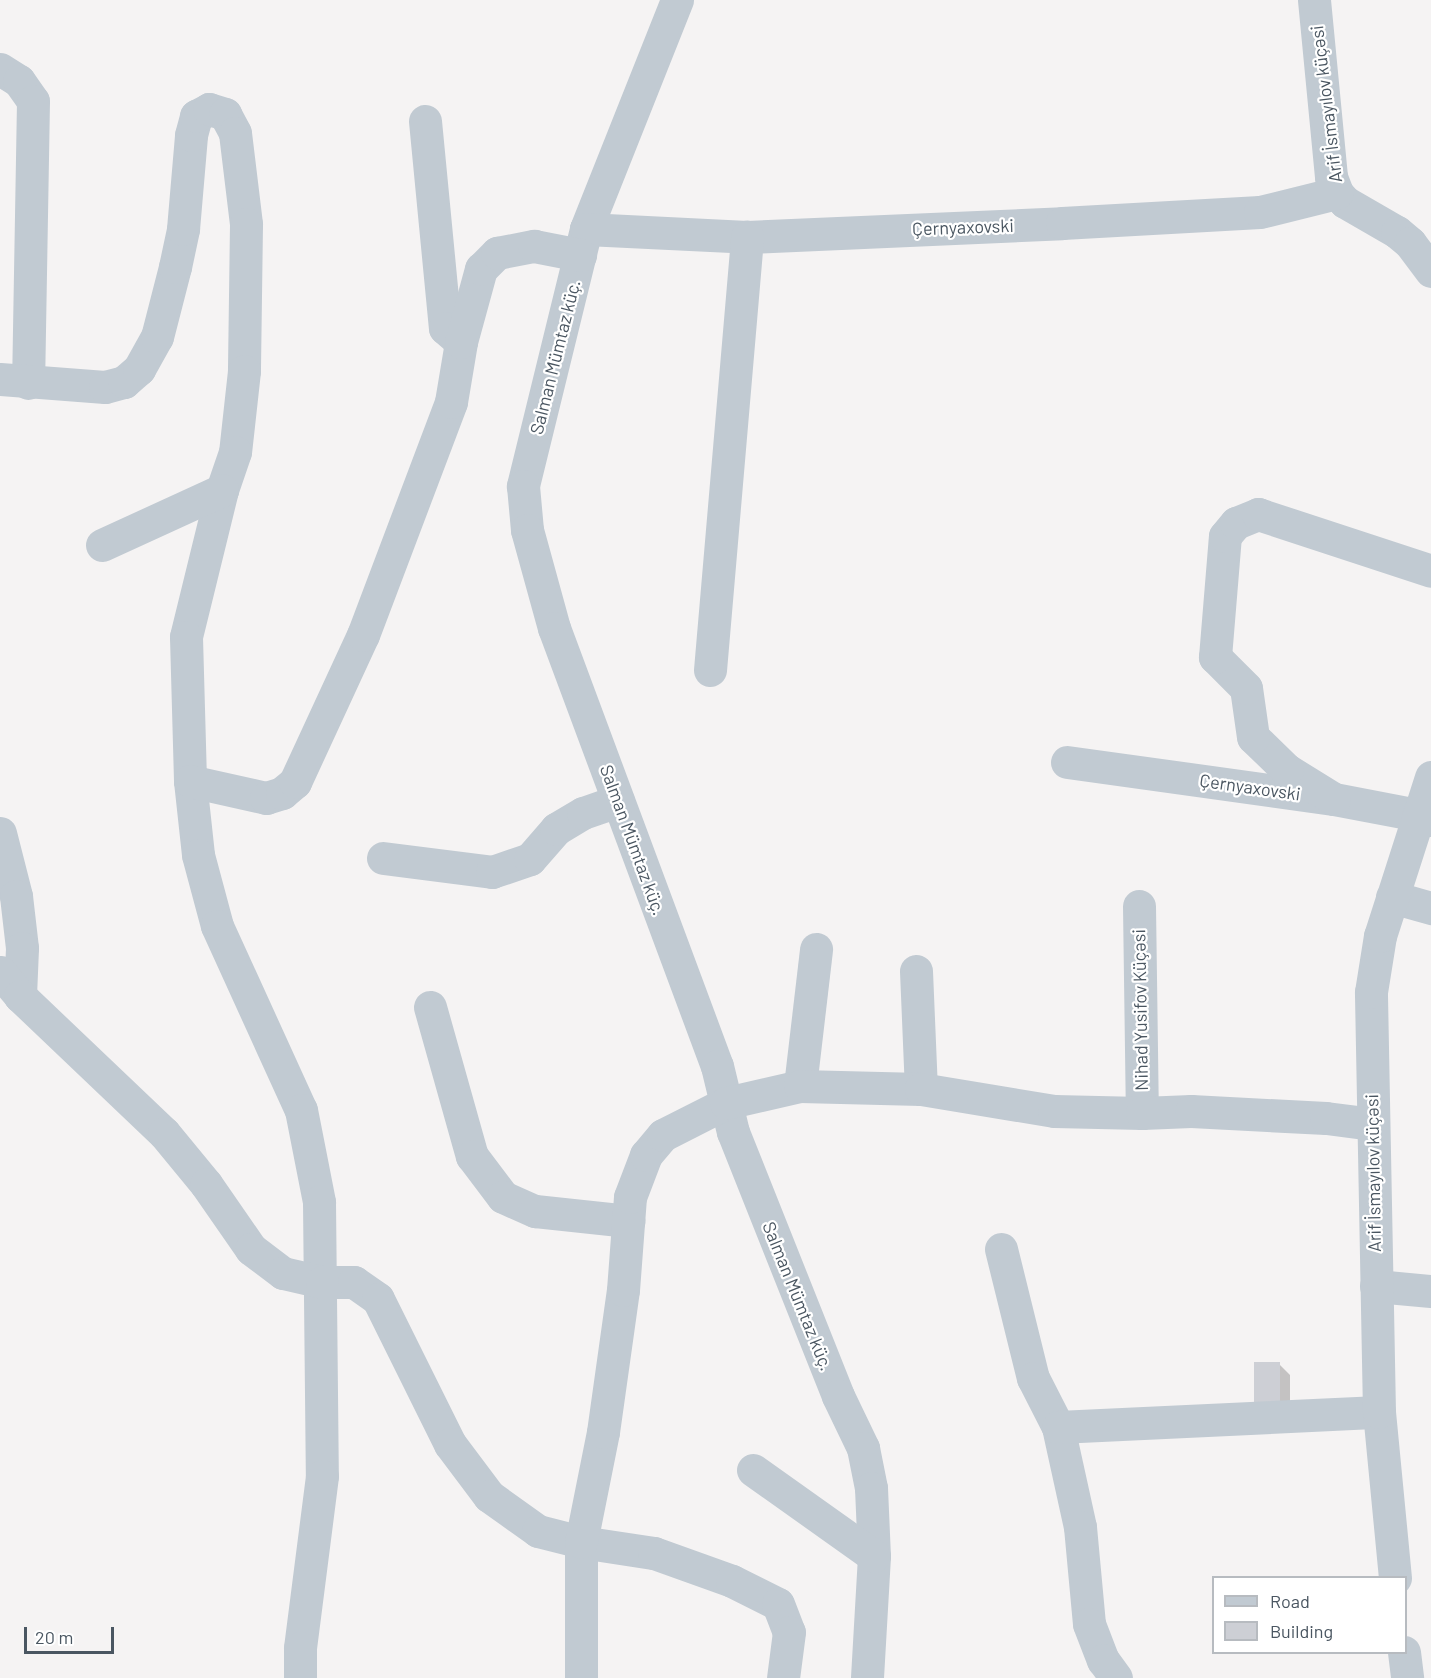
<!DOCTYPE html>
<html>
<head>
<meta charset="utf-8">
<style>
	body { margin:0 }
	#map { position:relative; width:1431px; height:1678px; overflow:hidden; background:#f5f3f3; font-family:Barlow,sans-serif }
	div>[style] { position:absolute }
	.shadow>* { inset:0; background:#0003 }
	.building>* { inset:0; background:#cdcfd5 }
	.minor>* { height:33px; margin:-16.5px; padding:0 16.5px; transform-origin:16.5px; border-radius:16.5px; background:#c1cad2 }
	span { translate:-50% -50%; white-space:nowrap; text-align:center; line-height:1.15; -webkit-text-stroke:4.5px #fff; paint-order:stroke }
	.street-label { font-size:18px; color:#4a5661 }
	.legend { position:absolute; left:1212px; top:1576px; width:195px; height:78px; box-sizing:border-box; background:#fff; border:2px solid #b7bbc0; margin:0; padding:8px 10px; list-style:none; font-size:18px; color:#4a5661 }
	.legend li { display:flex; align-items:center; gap:12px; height:30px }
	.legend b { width:30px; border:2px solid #b7bbc0 }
	.scale { position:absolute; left:24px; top:1627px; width:90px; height:27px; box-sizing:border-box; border:3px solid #4a5661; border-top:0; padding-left:8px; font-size:18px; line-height:21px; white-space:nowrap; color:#4a5661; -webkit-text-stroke:4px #fff; paint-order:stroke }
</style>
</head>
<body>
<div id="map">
	<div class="shadow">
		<div style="clip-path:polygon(1279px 1364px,1290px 1375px,1290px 1417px,1266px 1418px)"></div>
	</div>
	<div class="building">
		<div style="clip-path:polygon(1254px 1362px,1280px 1362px,1280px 1407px,1254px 1407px)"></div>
	</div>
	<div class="minor">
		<div style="left:677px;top:0;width:246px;rotate:111.7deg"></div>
		<div style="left:586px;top:229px;width:265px;rotate:103.8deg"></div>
		<div style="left:523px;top:486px;width:44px;rotate:84.8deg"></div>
		<div style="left:527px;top:530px;width:102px;rotate:74.6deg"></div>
		<div style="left:554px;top:628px;width:467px;rotate:69.6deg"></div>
		<div style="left:717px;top:1066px;width:68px;rotate:76.4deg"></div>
		<div style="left:733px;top:1132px;width:284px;rotate:68.3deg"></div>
		<div style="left:838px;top:1396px;width:58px;rotate:64.3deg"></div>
		<div style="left:863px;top:1448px;width:41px;rotate:78.7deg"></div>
		<div style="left:871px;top:1488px;width:68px;rotate:87.5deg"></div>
		<div style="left:874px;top:1556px;width:122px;rotate:93.3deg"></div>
		<div style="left:1314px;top:0;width:178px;rotate:84.5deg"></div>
		<div style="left:1331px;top:177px;width:17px;rotate:69deg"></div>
		<div style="left:1337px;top:193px;width:12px;rotate:48deg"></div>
		<div style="left:1345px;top:202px;width:60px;rotate:30deg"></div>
		<div style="left:1397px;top:232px;width:17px;rotate:40deg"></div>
		<div style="left:1410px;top:243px;width:35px;rotate:53deg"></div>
		<div style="left:0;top:69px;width:22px;rotate:32deg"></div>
		<div style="left:19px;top:81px;width:24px;rotate:55deg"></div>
		<div style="left:33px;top:101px;width:282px;rotate:91deg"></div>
		<div style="left:425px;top:121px;width:208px;rotate:84.5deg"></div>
		<div style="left:445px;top:328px;width:21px;rotate:41deg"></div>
		<div style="left:586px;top:229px;width:161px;rotate:2.8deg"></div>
		<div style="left:747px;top:237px;width:315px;rotate:-2.5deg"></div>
		<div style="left:1062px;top:223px;width:198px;rotate:-3.2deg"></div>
		<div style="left:1260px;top:212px;width:79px;rotate:-13.9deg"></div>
		<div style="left:0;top:379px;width:105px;rotate:4.4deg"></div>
		<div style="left:105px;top:387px;width:20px;rotate:-15deg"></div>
		<div style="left:124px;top:382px;width:20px;rotate:-41deg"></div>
		<div style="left:139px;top:369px;width:37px;rotate:-61deg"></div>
		<div style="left:157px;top:337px;width:72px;rotate:-75.6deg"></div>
		<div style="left:175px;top:267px;width:39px;rotate:-78deg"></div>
		<div style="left:183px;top:229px;width:94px;rotate:-85.1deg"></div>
		<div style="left:191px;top:135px;width:20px;rotate:-75deg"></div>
		<div style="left:196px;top:116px;width:15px;rotate:-28deg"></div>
		<div style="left:209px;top:109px;width:17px;rotate:17deg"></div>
		<div style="left:225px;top:114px;width:21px;rotate:62deg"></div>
		<div style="left:235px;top:133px;width:92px;rotate:83.1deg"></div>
		<div style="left:246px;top:224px;width:147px;rotate:90.8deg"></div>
		<div style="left:244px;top:371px;width:81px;rotate:96.3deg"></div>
		<div style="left:235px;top:452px;width:40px;rotate:108.9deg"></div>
		<div style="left:222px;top:490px;width:151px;rotate:103.8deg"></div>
		<div style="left:186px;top:637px;width:144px;rotate:88.4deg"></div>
		<div style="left:190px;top:781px;width:74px;rotate:83.8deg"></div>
		<div style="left:198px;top:855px;width:73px;rotate:75deg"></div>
		<div style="left:217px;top:926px;width:202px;rotate:65.5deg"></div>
		<div style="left:301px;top:1110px;width:94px;rotate:78.9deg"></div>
		<div style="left:319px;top:1202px;width:274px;rotate:89.4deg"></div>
		<div style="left:322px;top:1476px;width:173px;rotate:97.3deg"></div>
		<div style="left:300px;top:1648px;width:30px;rotate:90deg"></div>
		<div style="left:102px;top:545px;width:132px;rotate:-24.6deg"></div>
		<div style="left:710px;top:670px;width:435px;rotate:-85.1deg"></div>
		<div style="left:1067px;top:762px;width:270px;rotate:7.9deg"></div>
		<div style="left:1334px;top:799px;width:86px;rotate:10.8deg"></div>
		<div style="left:1418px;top:815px;width:14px;rotate:21deg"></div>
		<div style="left:190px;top:781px;width:78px;rotate:12.6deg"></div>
		<div style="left:266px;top:798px;width:17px;rotate:-17deg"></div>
		<div style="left:282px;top:793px;width:17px;rotate:-40deg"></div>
		<div style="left:295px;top:782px;width:162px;rotate:-65.2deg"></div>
		<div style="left:363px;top:635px;width:249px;rotate:-69.3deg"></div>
		<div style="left:451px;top:402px;width:61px;rotate:-80.5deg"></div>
		<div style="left:461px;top:342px;width:76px;rotate:-74.7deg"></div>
		<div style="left:481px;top:269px;width:23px;rotate:-45deg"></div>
		<div style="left:497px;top:253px;width:38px;rotate:-11deg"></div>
		<div style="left:534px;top:246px;width:47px;rotate:11.1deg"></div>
		<div style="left:1334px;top:799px;width:55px;rotate:-148.3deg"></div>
		<div style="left:1287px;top:770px;width:47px;rotate:-135.9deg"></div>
		<div style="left:1253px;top:737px;width:49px;rotate:-98.1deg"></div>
		<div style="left:1246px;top:688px;width:44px;rotate:-135deg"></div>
		<div style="left:1215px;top:657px;width:121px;rotate:-85.3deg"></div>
		<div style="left:1225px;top:536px;width:17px;rotate:-50deg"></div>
		<div style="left:1236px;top:523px;width:24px;rotate:-22deg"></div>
		<div style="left:1258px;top:514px;width:182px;rotate:18.2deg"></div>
		<div style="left:0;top:833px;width:65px;rotate:75.7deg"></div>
		<div style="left:16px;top:896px;width:52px;rotate:83.4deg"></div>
		<div style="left:22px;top:948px;width:48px;rotate:92.4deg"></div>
		<div style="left:383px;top:858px;width:110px;rotate:7.3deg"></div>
		<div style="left:492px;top:872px;width:40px;rotate:-18.9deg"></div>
		<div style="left:530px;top:859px;width:40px;rotate:-49deg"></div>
		<div style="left:556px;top:829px;width:31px;rotate:-31deg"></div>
		<div style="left:583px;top:813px;width:37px;rotate:-19deg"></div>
		<div style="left:1392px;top:897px;width:41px;rotate:15.8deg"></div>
		<div style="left:1139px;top:906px;width:207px;rotate:89.2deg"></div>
		<div style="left:916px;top:971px;width:118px;rotate:87.6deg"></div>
		<div style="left:0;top:972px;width:31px;rotate:50deg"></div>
		<div style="left:20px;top:996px;width:199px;rotate:43.6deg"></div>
		<div style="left:164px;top:1133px;width:66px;rotate:50.5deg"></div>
		<div style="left:206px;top:1184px;width:79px;rotate:55.3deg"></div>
		<div style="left:251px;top:1249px;width:40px;rotate:37deg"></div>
		<div style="left:283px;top:1273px;width:40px;rotate:13deg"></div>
		<div style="left:322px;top:1282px;width:32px"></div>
		<div style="left:354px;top:1282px;width:29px;rotate:35deg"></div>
		<div style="left:378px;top:1299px;width:162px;rotate:63.6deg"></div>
		<div style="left:450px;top:1444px;width:65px;rotate:53.1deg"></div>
		<div style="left:489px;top:1496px;width:60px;rotate:35.5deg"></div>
		<div style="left:538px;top:1531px;width:44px;rotate:14.3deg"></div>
		<div style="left:581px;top:1542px;width:74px;rotate:8.6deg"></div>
		<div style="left:654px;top:1553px;width:83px;rotate:19.7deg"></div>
		<div style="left:732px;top:1581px;width:51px;rotate:26.6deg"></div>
		<div style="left:778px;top:1604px;width:30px;rotate:69deg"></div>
		<div style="left:789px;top:1632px;width:46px;rotate:97.4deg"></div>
		<div style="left:430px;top:1007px;width:155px;rotate:74.3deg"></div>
		<div style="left:472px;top:1156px;width:51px;rotate:52.9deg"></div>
		<div style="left:503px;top:1197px;width:35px;rotate:24deg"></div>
		<div style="left:535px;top:1211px;width:94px;rotate:6.1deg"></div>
		<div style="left:800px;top:1086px;width:138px;rotate:-83.3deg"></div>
		<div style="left:1001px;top:1249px;width:133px;rotate:76.1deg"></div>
		<div style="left:1033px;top:1378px;width:55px;rotate:63deg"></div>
		<div style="left:1058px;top:1427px;width:102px;rotate:77.6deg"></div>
		<div style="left:1080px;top:1527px;width:97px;rotate:84.7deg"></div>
		<div style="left:1089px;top:1624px;width:39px;rotate:69deg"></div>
		<div style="left:1103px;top:1660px;width:22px;rotate:54deg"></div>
		<div style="left:1376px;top:1286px;width:55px;rotate:5.2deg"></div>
		<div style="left:1058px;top:1427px;width:321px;rotate:-2.7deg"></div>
		<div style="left:753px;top:1470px;width:148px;rotate:35.4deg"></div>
		<div style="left:1395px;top:1578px;width:167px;rotate:-95.5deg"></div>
		<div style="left:1379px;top:1412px;width:420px;rotate:-91.1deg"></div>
		<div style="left:1371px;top:992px;width:57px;rotate:-80.9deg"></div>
		<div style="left:1380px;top:936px;width:167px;rotate:-72.2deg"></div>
		<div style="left:1404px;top:1652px;width:26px;rotate:83deg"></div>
		<div style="left:581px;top:1678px;width:136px;rotate:-90deg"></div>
		<div style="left:581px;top:1542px;width:112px;rotate:-78.7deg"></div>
		<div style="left:603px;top:1432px;width:143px;rotate:-82deg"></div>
		<div style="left:623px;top:1290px;width:93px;rotate:-85.7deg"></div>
		<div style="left:630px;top:1197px;width:45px;rotate:-69.1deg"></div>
		<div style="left:646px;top:1155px;width:26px;rotate:-50deg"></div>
		<div style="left:663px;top:1135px;width:71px;rotate:-26.9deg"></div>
		<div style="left:726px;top:1103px;width:76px;rotate:-12.9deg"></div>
		<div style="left:800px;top:1086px;width:121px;rotate:1.4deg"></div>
		<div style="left:921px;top:1089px;width:135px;rotate:9.4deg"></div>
		<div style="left:1054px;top:1111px;width:88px;rotate:1.3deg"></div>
		<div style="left:1142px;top:1113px;width:49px;rotate:-2.3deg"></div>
		<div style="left:1191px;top:1111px;width:135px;rotate:3deg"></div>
		<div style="left:1326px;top:1118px;width:46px;rotate:7.4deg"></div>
	</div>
	<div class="street-label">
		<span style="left:1326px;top:104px;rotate:-97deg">Arif İsmayılov küçəsi</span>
		<span style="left:963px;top:227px;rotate:-2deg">Çernyaxovski</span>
		<span style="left:555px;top:357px;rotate:-76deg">Salman Mümtaz küç.</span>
		<span style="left:1250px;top:787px;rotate:8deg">Çernyaxovski</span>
		<span style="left:633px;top:840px;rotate:70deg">Salman Mümtaz küç.</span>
		<span style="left:1140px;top:1010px;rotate:-91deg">Nihad Yusifov Küçəsi</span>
		<span style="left:1373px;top:1173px;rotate:-91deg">Arif İsmayılov küçəsi</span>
		<span style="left:798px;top:1296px;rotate:68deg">Salman Mümtaz küç.</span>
	</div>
	<ul class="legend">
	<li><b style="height:8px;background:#c1cad2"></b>Road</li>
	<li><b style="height:16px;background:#cdcfd5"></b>Building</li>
	</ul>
	<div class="scale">20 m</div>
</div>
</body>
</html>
